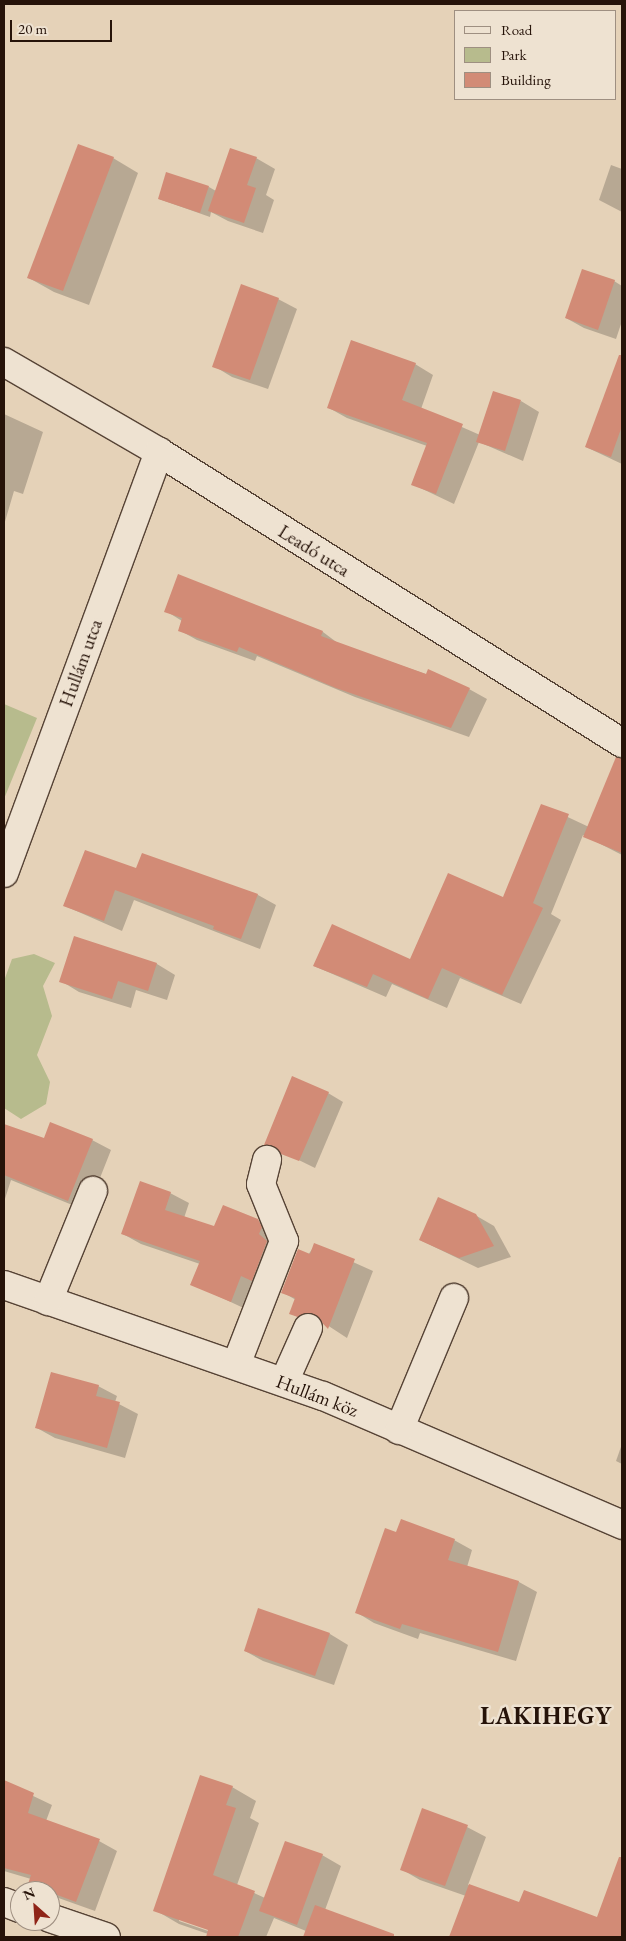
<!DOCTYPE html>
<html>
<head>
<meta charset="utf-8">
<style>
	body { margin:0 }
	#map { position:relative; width:626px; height:1941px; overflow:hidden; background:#e5d2b8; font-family:"EB Garamond",serif }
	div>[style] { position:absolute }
	.green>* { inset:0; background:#b7bb8d }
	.shadow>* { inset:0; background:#0003 }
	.building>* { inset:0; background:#d28b76 }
	.roads { filter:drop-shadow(1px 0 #564335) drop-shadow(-1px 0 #564335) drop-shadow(0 1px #564335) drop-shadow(0 -1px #564335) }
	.minor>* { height:28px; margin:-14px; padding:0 14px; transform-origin:14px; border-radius:14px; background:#eee2d1 }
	span { translate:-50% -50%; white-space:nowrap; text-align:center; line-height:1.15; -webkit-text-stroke:5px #eee2d1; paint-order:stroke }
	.street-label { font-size:19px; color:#261309 }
	.district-label { font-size:24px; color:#261309; font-weight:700; letter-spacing:1px }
	.frame { position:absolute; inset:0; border:5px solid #261309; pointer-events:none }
	.legend { position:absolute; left:454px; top:10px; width:162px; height:90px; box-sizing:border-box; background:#eee2d1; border:1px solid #9e8f81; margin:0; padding:6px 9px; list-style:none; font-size:15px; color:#261309 }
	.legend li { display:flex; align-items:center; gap:10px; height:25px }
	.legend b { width:25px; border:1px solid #9e8f81 }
	.north { position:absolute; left:10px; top:1881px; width:50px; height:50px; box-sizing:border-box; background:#eee2d1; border:1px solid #9e8f81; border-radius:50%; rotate:334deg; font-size:14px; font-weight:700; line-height:20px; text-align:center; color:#261309 }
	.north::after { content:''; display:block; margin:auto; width:18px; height:22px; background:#8f2418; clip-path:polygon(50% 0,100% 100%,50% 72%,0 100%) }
	.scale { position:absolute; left:10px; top:20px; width:102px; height:22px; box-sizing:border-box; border:2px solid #261309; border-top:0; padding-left:6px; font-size:15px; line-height:18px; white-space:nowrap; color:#261309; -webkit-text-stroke:4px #eee2d1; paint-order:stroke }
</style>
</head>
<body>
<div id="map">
	<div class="green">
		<div style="clip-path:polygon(4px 704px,37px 718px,4px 799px)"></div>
		<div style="clip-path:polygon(34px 954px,55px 963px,43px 986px,52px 1016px,37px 1055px,50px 1082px,46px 1104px,21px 1119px,4px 1108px,4px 981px,12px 959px)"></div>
	</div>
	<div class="shadow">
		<div style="clip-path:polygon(113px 158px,138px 173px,89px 305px,54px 292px,29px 278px)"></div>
		<div style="clip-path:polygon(256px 158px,275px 169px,266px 195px,274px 200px,263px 233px,228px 221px,211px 212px,210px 217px,159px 199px,209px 187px,216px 191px)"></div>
		<div style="clip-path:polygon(611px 165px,622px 169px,622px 212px,599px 200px)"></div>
		<div style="clip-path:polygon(614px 281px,622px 286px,622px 321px,616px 339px,584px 328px,566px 318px)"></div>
		<div style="clip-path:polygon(278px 299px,297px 309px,268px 389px,232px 377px,214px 366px)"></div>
		<div style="clip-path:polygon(415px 364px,433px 375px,421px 409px,480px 435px,521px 401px,539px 412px,523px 461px,479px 442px,454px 504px,412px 484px,427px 446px,347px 418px,329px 408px)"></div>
		<div style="clip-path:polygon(603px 402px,622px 409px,622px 464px,586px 447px)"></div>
		<div style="clip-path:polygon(4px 414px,43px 432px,23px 494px,14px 491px,4px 525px)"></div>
		<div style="clip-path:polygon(178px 576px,323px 632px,339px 644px,469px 689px,487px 699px,469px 737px,355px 697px,257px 656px,255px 661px,197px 640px,179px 630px,182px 621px,166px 611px)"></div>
		<div style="clip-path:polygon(604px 791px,622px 799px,622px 855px,583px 835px,551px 914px,561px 920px,521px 1004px,460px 978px,447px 1008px,392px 984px,386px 997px,314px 966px,410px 961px,504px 898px,542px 805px,589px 827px)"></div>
		<div style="clip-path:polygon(142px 854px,258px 895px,276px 905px,260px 949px,134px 900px,122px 931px,65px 906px,137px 870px)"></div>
		<div style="clip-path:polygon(75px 937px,157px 964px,175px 975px,167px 1000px,136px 990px,131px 1008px,79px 992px,61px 981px)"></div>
		<div style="clip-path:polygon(328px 1093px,343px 1102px,315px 1168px,266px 1144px)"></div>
		<div style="clip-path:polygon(4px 1126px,44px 1139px,92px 1140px,111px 1150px,87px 1211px,11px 1180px,4px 1202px)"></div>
		<div style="clip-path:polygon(170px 1193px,189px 1203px,184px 1218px,215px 1228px,258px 1221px,277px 1231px,250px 1311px,192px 1284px,200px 1264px,141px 1244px,123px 1234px)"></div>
		<div style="clip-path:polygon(475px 1215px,494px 1226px,511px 1257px,478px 1268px,420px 1240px)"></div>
		<div style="clip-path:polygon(315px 1245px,373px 1271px,347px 1338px,324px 1323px,317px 1327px,290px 1313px,296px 1300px,282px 1292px)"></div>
		<div style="clip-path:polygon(98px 1386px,117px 1396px,115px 1402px,138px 1414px,125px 1458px,55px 1438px,37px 1428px)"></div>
		<div style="clip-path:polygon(622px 1444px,622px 1464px,616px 1461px)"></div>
		<div style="clip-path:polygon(397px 1534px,454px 1540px,472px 1550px,467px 1567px,519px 1582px,537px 1592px,516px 1661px,420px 1633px,418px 1639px,374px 1623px,356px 1612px)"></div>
		<div style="clip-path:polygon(330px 1634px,348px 1645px,334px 1685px,263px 1661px,245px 1651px)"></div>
		<div style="clip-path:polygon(4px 1782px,52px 1805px,46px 1821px,99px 1841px,117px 1851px,95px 1911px,50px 1895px,50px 1891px,30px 1883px,31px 1879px,4px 1871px)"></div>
		<div style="clip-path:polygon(evenodd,232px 1787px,256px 1801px,250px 1818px,259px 1823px,237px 1885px,265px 1898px,322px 1855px,341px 1866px,325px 1910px,379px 1934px,378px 1937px,304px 1937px,306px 1931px,274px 1918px,266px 1937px,207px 1937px,208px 1934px,179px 1924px,155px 1910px,232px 1787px,179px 1918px,215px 1930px,214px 1933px,179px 1921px,179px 1918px)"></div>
		<div style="clip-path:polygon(467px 1827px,486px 1837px,468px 1885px,520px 1904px,598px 1918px,604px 1901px,622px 1908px,622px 1937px,451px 1937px,466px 1896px,420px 1880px,401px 1869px)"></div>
	</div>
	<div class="building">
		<div style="clip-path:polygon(78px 144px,114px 157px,63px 291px,27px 278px)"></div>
		<div style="clip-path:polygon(230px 148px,257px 157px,247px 185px,256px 188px,244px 223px,208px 211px)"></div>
		<div style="clip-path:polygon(166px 172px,209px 186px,200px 213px,158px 199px)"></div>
		<div style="clip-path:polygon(582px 269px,615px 280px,598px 330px,565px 318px)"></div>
		<div style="clip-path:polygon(241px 284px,279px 298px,250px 380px,212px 367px)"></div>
		<div style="clip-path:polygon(351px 340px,416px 363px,402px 400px,463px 424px,436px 494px,411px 485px,427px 443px,327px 408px)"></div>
		<div style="clip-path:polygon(619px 355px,622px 355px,622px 426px,611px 457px,585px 447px)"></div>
		<div style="clip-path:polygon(493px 391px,521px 400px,505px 451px,476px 442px)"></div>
		<div style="clip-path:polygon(178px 574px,323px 631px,321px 636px,426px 674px,428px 669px,470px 688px,451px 728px,336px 688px,239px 647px,237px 652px,178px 631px,182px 618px,164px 612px)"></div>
		<div style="clip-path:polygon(616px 757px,622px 758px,622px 853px,583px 837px)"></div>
		<div style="clip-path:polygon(541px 804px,569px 814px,533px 903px,543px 908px,502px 995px,442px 968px,428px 999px,373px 974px,367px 987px,313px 966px,332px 924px,410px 959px,448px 873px,503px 897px)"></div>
		<div style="clip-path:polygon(85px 850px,136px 868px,142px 853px,258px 894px,241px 939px,213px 929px,214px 926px,115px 890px,104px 921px,63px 906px)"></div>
		<div style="clip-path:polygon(74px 936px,157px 963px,148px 991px,118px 981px,112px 999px,59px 982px)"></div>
		<div style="clip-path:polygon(292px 1076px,329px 1092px,299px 1161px,281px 1154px,271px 1145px,264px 1145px)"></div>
		<div style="clip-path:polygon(50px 1122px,93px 1139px,68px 1201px,4px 1175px,4px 1124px,44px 1138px)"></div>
		<div style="clip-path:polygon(140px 1181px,171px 1192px,165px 1210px,214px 1226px,223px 1205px,258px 1219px,262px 1227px,259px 1234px,267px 1241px,252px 1281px,241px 1276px,231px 1302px,190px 1285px,200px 1261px,121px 1234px)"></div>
		<div style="clip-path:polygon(438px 1197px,476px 1214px,494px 1246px,459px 1258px,419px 1240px)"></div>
		<div style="clip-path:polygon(314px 1243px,355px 1259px,328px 1329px,314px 1314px,306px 1313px,298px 1317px,289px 1314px,295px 1298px,281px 1293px,298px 1249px,310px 1254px)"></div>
		<div style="clip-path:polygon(51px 1372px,99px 1385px,96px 1396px,120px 1402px,107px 1448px,35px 1428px)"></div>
		<div style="clip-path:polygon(401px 1519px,455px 1539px,448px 1560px,519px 1581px,498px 1652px,402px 1624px,400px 1629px,355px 1613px,385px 1528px,396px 1532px)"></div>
		<div style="clip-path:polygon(258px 1608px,330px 1633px,315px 1676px,244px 1651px)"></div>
		<div style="clip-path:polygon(200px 1775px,233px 1786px,226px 1805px,236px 1808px,213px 1875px,255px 1891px,238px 1937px,206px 1937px,208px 1930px,153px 1911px)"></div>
		<div style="clip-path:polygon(4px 1780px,34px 1793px,28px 1813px,100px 1839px,76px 1902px,28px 1884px,31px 1875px,4px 1868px)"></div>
		<div style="clip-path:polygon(422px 1808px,468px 1825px,445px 1886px,400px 1870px)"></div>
		<div style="clip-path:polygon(285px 1841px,323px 1854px,297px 1925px,259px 1911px)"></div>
		<div style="clip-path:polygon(619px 1857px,622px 1857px,622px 1937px,449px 1937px,469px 1884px,519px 1902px,524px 1890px,597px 1917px)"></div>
		<div style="clip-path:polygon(315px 1905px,394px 1934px,394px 1937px,303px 1937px)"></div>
	</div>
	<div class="roads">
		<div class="minor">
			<div style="left:4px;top:362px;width:179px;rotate:30.1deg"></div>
			<div style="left:159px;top:452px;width:547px;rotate:32.15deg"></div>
			<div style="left:4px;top:873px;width:449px;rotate:-69.8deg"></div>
			<div style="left:4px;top:1285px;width:338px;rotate:19.2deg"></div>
			<div style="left:323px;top:1396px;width:326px;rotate:23.3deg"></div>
			<div style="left:48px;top:1301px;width:119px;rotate:-67.8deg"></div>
			<div style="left:236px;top:1365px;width:133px;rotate:-68.8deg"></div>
			<div style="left:284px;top:1241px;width:61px;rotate:-112deg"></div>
			<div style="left:261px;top:1184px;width:25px;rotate:-76deg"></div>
			<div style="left:284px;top:1382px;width:59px;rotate:-66deg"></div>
			<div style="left:399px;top:1430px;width:143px;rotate:-67.4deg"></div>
			<div style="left:4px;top:1902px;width:17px;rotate:21deg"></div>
			<div style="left:50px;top:1918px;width:59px;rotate:18.7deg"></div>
		</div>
	</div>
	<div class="street-label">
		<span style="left:314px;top:551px;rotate:32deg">Leadó utca</span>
		<span style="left:81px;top:663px;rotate:-70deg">Hullám utca</span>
		<span style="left:317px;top:1396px;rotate:21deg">Hullám köz</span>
	</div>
	<div class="district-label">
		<span style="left:546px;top:1716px">LAKIHEGY</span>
	</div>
	<div class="frame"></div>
	<ul class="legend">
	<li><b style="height:6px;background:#eee2d1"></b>Road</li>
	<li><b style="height:14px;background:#b7bb8d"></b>Park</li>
	<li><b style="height:14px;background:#d28b76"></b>Building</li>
	</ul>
	<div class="north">N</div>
	<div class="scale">20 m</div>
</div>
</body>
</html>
